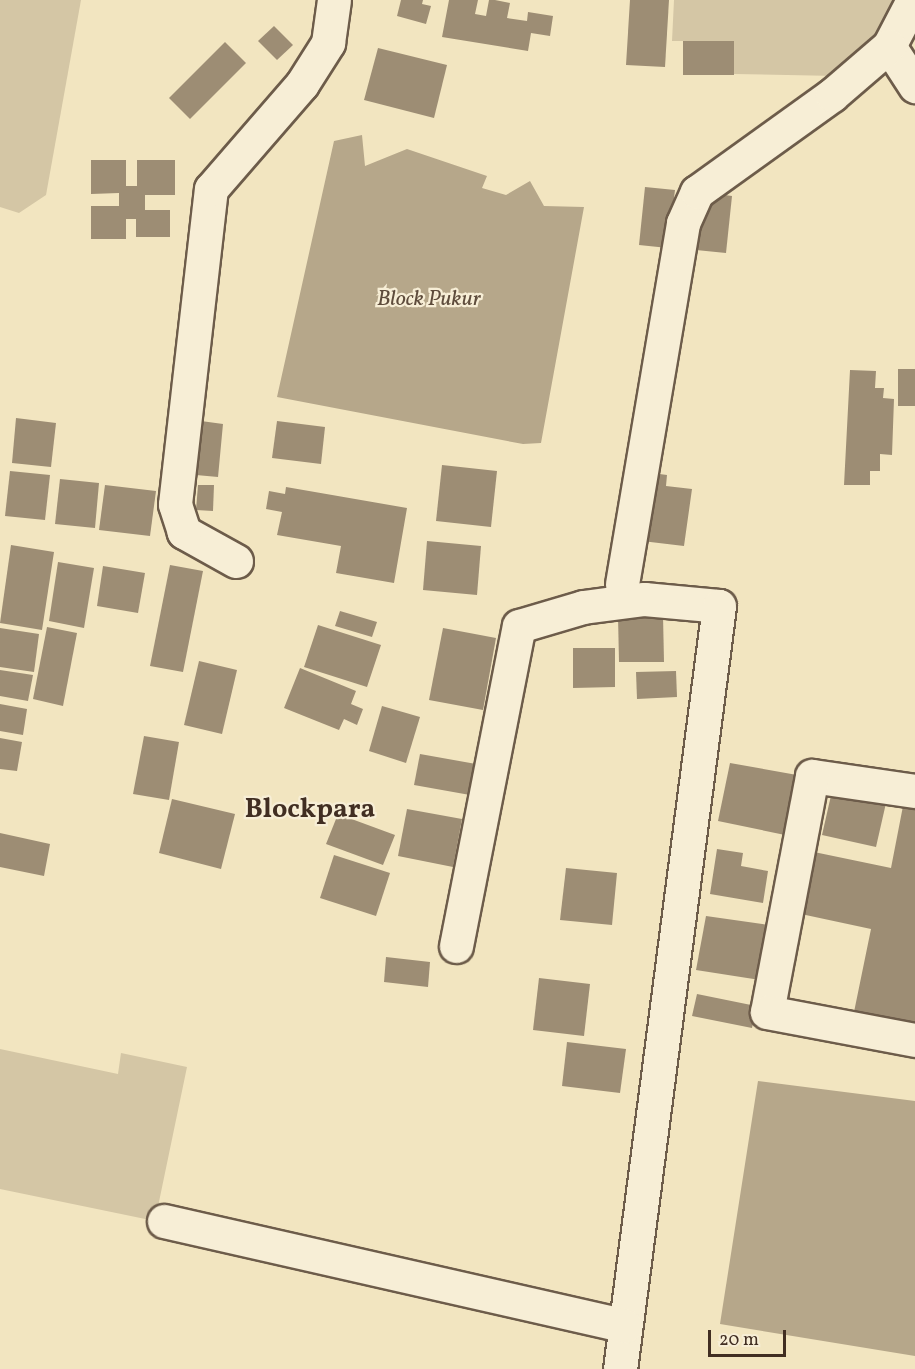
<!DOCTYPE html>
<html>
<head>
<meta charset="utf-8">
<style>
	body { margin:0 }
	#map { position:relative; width:915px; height:1369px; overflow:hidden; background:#f2e5c0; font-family:Vollkorn,serif }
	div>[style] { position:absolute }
	.green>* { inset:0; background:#d4c6a5 }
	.water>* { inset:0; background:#b6a78a }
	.building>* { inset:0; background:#9d8d74 }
	.roads { filter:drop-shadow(2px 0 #6d5c4a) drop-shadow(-2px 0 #6d5c4a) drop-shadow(0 2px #6d5c4a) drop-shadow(0 -2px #6d5c4a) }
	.minor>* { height:33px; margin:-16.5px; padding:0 16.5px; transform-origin:16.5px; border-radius:16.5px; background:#f7eed6 }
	span { translate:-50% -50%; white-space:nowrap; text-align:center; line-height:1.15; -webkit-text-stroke:4.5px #f7eed6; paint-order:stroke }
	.water-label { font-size:22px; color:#5e4c3c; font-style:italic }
	.district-label { font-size:27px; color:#412e22; font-weight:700 }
	.scale { position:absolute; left:708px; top:1330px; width:78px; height:27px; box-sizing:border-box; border:3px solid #412e22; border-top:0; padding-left:8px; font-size:18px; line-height:21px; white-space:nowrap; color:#412e22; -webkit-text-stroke:4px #f7eed6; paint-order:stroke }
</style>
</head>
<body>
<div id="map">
	<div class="green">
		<div style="clip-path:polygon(0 0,81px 0,46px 195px,19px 213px,0 207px)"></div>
		<div style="clip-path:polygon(674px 0,895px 0,886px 34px,837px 76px,734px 74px,734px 41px,672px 41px)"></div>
		<div style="clip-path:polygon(0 1049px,118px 1074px,121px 1053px,187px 1067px,155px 1221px,0 1189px)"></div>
	</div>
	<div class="water">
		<div style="clip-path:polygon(362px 135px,365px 166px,407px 149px,487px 176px,482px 188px,506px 195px,530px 181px,544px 206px,584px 207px,541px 443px,523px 444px,277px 397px,334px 141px)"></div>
		<div style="clip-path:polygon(758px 1081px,915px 1101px,915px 1356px,720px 1324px)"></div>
	</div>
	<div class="building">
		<div style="clip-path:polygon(401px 0,423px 0,422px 4px,431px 6px,426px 24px,397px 16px)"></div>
		<div style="clip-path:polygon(449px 0,478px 0,475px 14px,486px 16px,489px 0,495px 0,510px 3px,507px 18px,527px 21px,528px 12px,553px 16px,550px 36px,531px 33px,528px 51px,442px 37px)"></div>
		<div style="clip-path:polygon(630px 0,669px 0,665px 67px,626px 65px)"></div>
		<div style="clip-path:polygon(274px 26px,293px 45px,277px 60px,258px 41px)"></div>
		<div style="clip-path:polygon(683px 41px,734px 41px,734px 75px,683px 75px)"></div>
		<div style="clip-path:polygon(225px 42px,246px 63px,190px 119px,169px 98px)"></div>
		<div style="clip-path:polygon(378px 48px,447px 65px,434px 118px,364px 100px)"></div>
		<div style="clip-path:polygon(91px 160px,126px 160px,126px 186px,137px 186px,137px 160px,175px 160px,175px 195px,145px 195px,145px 210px,170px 210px,170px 237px,136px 237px,136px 219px,126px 219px,126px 239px,91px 239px,91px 206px,119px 206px,119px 193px,91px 194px)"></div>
		<div style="clip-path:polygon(645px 187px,675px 190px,668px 248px,639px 245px)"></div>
		<div style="clip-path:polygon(703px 192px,732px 196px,726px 253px,696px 250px)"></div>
		<div style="clip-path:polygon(898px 369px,915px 369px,915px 406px,898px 406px)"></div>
		<div style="clip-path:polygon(850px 370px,876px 371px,875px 388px,884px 388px,883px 398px,894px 399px,892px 455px,880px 454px,880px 471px,870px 471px,870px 485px,844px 485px)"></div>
		<div style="clip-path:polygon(16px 418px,56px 423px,51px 467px,12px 463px)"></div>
		<div style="clip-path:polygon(201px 421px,223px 424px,218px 477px,196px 475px)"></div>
		<div style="clip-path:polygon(277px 421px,325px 427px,321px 464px,272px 458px)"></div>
		<div style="clip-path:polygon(442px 465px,497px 471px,491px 527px,436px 521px)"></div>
		<div style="clip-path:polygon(10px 471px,50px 475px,45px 520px,5px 516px)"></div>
		<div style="clip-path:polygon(652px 473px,667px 475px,666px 486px,692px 489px,684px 546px,642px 541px)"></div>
		<div style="clip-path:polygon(60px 479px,99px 483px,95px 528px,55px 524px)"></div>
		<div style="clip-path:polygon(105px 485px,156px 491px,150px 536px,99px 530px)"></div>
		<div style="clip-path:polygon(198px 485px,214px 485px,213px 511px,196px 510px)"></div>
		<div style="clip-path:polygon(286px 487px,407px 508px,394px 583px,336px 573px,341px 546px,277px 535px,282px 512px,266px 509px,269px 491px,285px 494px)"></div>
		<div style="clip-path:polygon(427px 541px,481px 546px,477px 595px,423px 590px)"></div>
		<div style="clip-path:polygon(11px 545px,54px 552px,42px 630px,0 623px)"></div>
		<div style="clip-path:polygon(58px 562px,94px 568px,84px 628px,49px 621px)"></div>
		<div style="clip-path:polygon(170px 565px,203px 571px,183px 672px,150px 666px)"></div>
		<div style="clip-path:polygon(103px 566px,145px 573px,138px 613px,97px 606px)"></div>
		<div style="clip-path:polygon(340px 611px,377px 622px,372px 637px,335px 626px)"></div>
		<div style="clip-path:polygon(663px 615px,664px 662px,619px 662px,618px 616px)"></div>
		<div style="clip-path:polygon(318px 625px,381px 645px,367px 687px,304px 667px)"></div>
		<div style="clip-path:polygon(47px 627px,77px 633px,63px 706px,33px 699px)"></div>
		<div style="clip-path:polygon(0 628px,39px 634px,34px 672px,0 667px)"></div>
		<div style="clip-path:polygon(443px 628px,496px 638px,483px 710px,429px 700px)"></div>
		<div style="clip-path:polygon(573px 648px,615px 648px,615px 687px,573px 688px)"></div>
		<div style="clip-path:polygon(199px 661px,237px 670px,222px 734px,184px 725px)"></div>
		<div style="clip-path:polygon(300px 668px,356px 691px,351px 704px,363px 709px,357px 725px,344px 719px,339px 730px,284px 708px)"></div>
		<div style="clip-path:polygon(0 670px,33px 675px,28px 701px,0 696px)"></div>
		<div style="clip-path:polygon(676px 671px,677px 697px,637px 699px,636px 672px)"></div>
		<div style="clip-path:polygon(0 704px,27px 709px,23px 735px,0 731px)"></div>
		<div style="clip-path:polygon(382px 706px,420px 717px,406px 763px,369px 751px)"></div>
		<div style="clip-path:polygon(144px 736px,179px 742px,169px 800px,133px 794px)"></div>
		<div style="clip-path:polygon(0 738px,22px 742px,17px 771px,0 769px)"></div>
		<div style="clip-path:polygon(420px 754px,476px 764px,470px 795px,414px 785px)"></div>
		<div style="clip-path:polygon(730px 763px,797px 775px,785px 835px,718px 821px)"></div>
		<div style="clip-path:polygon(832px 791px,886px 803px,876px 847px,822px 835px)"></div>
		<div style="clip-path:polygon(172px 799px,235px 814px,221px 869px,159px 853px)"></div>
		<div style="clip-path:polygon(903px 806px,915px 809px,915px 1024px,854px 1012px,871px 929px,801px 914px,814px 852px,891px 868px)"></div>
		<div style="clip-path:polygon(407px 809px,462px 819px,453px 867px,398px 856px)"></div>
		<div style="clip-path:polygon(338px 814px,395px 835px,383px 865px,326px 844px)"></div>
		<div style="clip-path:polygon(0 833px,50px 844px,44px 876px,0 867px)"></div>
		<div style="clip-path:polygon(717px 849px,743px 853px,741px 866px,768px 871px,763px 903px,710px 894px)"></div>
		<div style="clip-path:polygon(334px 855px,390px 873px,376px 916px,320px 898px)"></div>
		<div style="clip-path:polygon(566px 868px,617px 873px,612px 925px,560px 920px)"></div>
		<div style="clip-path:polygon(706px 916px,769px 925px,760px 980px,696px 970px)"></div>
		<div style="clip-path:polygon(386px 957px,430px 962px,428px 987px,384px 982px)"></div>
		<div style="clip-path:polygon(539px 978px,590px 984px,584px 1036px,533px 1030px)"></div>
		<div style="clip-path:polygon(697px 994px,756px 1006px,752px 1028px,692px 1016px)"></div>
		<div style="clip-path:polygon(567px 1042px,626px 1049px,620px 1093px,562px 1086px)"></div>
	</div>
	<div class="roads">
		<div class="minor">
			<div style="left:913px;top:0;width:52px;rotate:117.6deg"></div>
			<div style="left:889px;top:46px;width:48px;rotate:57deg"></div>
			<div style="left:236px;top:561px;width:60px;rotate:-150.9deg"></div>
			<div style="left:184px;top:532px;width:29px;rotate:-108deg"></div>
			<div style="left:175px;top:504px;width:317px;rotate:-83.5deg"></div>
			<div style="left:211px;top:189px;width:139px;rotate:-49.1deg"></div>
			<div style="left:302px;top:84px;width:49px;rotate:-57.6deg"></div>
			<div style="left:328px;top:43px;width:43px;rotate:-82.1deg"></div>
			<div style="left:622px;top:584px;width:366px;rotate:-80.4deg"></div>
			<div style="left:683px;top:223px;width:34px;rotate:-66deg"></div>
			<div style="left:697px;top:192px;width:166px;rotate:-35.7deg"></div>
			<div style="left:832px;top:95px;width:75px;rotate:-40.7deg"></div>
			<div style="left:915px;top:791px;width:104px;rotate:-171.7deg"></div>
			<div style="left:812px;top:776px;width:240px;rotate:100.8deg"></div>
			<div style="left:767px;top:1012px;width:151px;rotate:10.7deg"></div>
			<div style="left:456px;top:946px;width:326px;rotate:-78.9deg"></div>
			<div style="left:519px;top:626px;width:67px;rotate:-16.5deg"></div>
			<div style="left:583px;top:607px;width:62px;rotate:-7.5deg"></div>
			<div style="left:644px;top:599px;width:75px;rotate:5.3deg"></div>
			<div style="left:719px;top:606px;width:769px;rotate:97.39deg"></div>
			<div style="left:164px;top:1221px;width:473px;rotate:12.8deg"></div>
		</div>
	</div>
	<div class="water-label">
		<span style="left:429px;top:300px">Block Pukur</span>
	</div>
	<div class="district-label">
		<span style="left:310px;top:811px">Blockpara</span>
	</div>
	<div class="scale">20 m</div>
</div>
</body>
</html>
